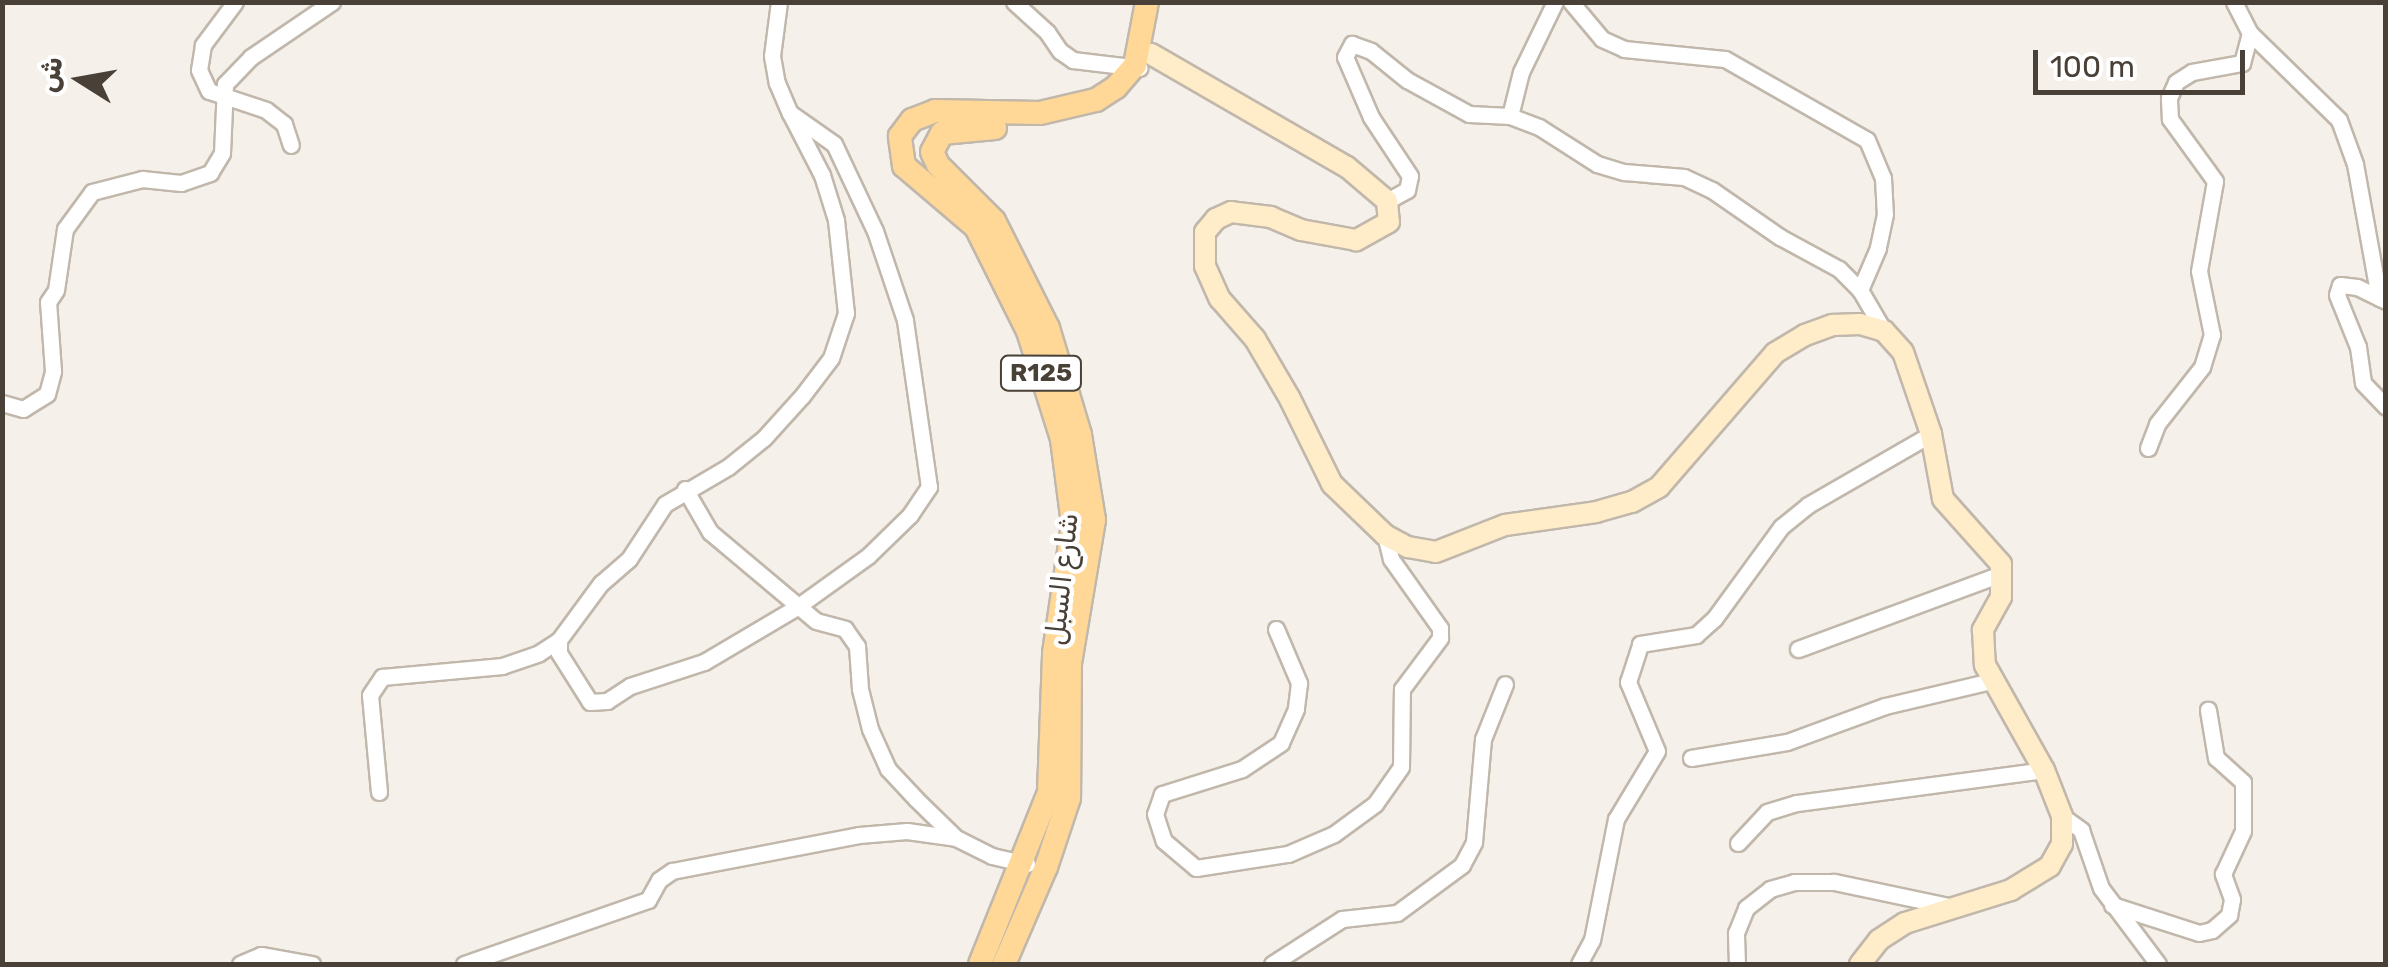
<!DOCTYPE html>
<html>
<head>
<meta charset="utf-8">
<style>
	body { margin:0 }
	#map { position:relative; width:2388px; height:967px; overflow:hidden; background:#f5f0e9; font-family:Rubik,"Noto Sans Arabic",sans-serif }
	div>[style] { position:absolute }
	.roads { filter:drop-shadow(2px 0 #c1b7ab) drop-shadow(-2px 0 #c1b7ab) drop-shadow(0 2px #c1b7ab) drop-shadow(0 -2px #c1b7ab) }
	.street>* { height:15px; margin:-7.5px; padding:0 7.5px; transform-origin:7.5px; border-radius:7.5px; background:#fff }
	.secondary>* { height:20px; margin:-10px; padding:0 10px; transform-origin:10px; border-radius:10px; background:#ffedc9 }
	.primary>* { height:22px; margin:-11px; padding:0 11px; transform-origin:11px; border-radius:11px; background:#ffd898 }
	span { translate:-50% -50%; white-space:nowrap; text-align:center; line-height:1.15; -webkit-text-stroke:9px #fff; paint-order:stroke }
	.shield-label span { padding:2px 8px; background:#fff; border:2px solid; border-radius:8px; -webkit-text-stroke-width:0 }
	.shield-label { font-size:25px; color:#494037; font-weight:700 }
	.street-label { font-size:28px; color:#494037 }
	.frame { position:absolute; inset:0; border:5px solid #494037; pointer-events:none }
	.north { position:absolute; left:30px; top:30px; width:100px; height:100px; -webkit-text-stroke:8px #fff; paint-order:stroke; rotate:281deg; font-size:28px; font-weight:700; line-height:40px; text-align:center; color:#494037 }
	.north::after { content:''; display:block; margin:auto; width:35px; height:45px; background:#494037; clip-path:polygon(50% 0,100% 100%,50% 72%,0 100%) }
	.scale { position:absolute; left:2033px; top:50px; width:212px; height:45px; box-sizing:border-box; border:5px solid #494037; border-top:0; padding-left:12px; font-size:30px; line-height:35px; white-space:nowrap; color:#494037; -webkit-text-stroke:8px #fff; paint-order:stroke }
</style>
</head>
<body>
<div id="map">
	<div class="roads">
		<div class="street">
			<div style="left:235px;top:2px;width:54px;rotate:126.7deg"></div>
			<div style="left:203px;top:45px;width:25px;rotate:99deg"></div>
			<div style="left:199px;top:70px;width:23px;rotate:65deg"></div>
			<div style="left:209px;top:91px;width:60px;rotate:18.4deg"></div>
			<div style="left:266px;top:110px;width:23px;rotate:38deg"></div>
			<div style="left:284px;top:124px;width:22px;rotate:72deg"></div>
			<div style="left:779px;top:2px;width:54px;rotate:97.4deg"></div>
			<div style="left:772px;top:56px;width:27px;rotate:80deg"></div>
			<div style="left:777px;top:83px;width:33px;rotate:67deg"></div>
			<div style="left:790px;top:113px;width:70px;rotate:62.7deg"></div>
			<div style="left:822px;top:175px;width:47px;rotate:72.7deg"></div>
			<div style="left:836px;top:220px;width:94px;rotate:83.9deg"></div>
			<div style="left:846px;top:313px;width:47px;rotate:108.4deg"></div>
			<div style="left:831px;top:358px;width:48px;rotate:127.3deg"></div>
			<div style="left:802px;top:396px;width:57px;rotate:132.1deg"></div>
			<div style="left:764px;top:438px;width:46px;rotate:141.1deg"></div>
			<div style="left:728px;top:467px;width:73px;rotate:149.6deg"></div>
			<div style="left:665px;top:504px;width:66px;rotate:123.2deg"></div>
			<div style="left:629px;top:559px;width:37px;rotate:139deg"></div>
			<div style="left:601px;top:583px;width:71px;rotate:126.4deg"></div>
			<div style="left:559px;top:640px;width:13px;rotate:90deg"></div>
			<div style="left:559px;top:653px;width:58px;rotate:57.7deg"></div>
			<div style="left:590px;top:702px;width:17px;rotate:-3deg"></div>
			<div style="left:607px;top:701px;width:27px;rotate:-33deg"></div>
			<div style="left:630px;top:686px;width:78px;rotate:-18deg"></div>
			<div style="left:704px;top:662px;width:108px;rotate:-30.6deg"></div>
			<div style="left:797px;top:607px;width:87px;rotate:-35.7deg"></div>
			<div style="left:868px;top:556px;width:59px;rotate:-44.3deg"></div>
			<div style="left:910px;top:515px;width:34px;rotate:-56deg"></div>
			<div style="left:929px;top:487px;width:169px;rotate:-98.2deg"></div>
			<div style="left:905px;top:320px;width:94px;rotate:-108.6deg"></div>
			<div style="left:875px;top:231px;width:96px;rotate:-115.2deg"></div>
			<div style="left:834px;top:144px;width:54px;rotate:-144.8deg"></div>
			<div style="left:1014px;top:2px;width:45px;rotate:42.3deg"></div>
			<div style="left:1047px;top:32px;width:23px;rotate:56deg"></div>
			<div style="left:1060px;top:51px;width:16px;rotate:35deg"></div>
			<div style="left:1073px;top:60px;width:67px;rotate:6.8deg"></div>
			<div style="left:1571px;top:2px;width:48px;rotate:50deg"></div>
			<div style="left:1602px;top:39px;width:24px;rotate:24deg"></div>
			<div style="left:1624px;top:49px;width:101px;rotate:5.7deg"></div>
			<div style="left:1725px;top:59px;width:163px;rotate:29.7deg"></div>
			<div style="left:1867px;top:140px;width:41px;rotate:67.2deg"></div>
			<div style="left:1883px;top:178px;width:36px;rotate:87deg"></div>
			<div style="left:1885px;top:214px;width:35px;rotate:102deg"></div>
			<div style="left:1878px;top:248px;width:46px;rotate:113.2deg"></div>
			<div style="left:2234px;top:2px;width:35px;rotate:63deg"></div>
			<div style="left:2250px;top:33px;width:124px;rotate:44.3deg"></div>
			<div style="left:2339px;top:120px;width:47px;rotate:70deg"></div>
			<div style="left:2355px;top:164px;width:136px;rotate:79.8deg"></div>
			<div style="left:1510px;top:116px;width:45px;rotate:-76deg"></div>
			<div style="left:1521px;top:72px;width:78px;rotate:-64.1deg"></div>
			<div style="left:1387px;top:201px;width:23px;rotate:-29deg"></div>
			<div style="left:1407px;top:190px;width:14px;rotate:-78deg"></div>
			<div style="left:1410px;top:176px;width:71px;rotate:-123.5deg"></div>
			<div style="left:1371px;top:117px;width:65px;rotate:-113.4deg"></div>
			<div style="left:1345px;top:57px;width:15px;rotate:-62deg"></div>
			<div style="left:1352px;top:44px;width:20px;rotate:20deg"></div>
			<div style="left:1371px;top:51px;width:46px;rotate:38.9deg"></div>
			<div style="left:1407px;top:80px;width:71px;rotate:28.7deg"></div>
			<div style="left:1469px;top:114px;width:41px;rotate:2.8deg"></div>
			<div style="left:1510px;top:116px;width:31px;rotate:21deg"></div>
			<div style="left:1539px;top:127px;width:69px;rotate:32.5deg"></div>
			<div style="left:1597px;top:164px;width:28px;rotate:17deg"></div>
			<div style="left:1624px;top:172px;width:60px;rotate:4.8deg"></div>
			<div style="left:1684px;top:177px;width:31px;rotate:25deg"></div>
			<div style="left:1712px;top:190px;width:83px;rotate:34.7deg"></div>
			<div style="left:1780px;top:237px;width:67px;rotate:28.5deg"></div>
			<div style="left:1839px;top:269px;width:30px;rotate:45deg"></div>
			<div style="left:1860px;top:290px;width:48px;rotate:59.7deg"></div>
			<div style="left:2386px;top:301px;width:32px;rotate:-154deg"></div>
			<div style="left:2357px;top:287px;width:17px;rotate:-173deg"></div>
			<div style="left:2340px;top:285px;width:10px;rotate:107deg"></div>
			<div style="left:2337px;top:295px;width:56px;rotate:68deg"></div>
			<div style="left:2358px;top:347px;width:36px;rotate:82deg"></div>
			<div style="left:2363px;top:383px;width:33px;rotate:46deg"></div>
			<div style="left:2px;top:403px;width:22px;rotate:16deg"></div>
			<div style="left:23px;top:409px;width:28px;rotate:-32deg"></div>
			<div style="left:47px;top:394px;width:24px;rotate:-75deg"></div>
			<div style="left:53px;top:371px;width:69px;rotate:-94.1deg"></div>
			<div style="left:48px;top:302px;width:14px;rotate:-56deg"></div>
			<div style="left:56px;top:290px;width:62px;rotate:-81.6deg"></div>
			<div style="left:65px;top:229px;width:46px;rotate:-53.9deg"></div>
			<div style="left:92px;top:192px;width:52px;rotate:-14.6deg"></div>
			<div style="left:142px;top:179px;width:39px;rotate:6deg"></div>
			<div style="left:181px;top:183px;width:31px;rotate:-19deg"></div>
			<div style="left:210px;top:173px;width:23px;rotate:-59deg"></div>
			<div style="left:222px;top:153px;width:69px;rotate:-87.5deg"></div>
			<div style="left:225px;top:84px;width:37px;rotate:-46deg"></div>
			<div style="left:251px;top:57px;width:98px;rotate:-34.2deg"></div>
			<div style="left:2148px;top:448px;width:26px;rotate:-69deg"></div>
			<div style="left:2157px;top:424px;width:73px;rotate:-51.7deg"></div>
			<div style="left:2202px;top:367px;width:34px;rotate:-73deg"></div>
			<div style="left:2212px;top:335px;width:65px;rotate:-101.5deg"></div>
			<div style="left:2199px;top:271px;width:91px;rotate:-79.9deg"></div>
			<div style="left:2215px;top:181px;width:77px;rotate:-126deg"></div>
			<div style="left:2170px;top:119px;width:21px;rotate:-93deg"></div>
			<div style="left:2169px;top:98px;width:17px;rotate:-66deg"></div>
			<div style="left:2176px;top:82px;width:19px;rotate:-32deg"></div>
			<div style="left:2192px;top:72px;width:51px;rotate:-10.2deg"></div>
			<div style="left:2242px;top:63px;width:31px;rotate:-75deg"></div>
			<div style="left:685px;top:489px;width:50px;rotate:59.8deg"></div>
			<div style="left:710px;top:532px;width:138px;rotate:40deg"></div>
			<div style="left:816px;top:621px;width:30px;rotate:15deg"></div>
			<div style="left:845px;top:629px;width:21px;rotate:55deg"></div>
			<div style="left:857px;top:646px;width:43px;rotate:86deg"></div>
			<div style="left:860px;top:689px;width:41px;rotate:76deg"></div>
			<div style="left:870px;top:729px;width:44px;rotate:65.8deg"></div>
			<div style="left:888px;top:769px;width:41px;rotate:47deg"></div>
			<div style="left:916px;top:799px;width:56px;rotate:44.3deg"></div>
			<div style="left:956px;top:838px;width:40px;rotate:26.6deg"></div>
			<div style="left:992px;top:856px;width:36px;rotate:13deg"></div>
			<div style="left:1276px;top:629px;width:59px;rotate:66.9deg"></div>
			<div style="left:1299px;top:683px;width:26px;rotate:97deg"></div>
			<div style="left:1296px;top:709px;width:37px;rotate:114deg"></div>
			<div style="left:1281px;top:743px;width:47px;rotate:146.3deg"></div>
			<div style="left:1242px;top:769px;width:84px;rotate:162.6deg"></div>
			<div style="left:1162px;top:794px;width:21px;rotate:109deg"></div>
			<div style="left:1155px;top:814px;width:28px;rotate:72deg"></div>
			<div style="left:1164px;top:841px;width:42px;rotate:40.2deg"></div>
			<div style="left:1196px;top:868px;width:93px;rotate:-8.7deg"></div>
			<div style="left:1288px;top:854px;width:50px;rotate:-23.5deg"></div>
			<div style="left:1334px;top:834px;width:51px;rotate:-36.2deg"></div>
			<div style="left:1375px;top:804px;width:45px;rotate:-54.9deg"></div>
			<div style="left:1401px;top:767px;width:78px;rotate:-89.3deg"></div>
			<div style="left:1402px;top:689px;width:64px;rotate:-53.3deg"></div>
			<div style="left:1440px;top:638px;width:10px;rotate:-90deg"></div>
			<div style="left:1440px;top:628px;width:85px;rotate:-125.4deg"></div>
			<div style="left:1391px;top:559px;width:25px;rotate:-104deg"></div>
			<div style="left:1798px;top:649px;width:216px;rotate:-20.3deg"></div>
			<div style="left:1691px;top:758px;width:97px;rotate:-9.5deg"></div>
			<div style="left:1787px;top:742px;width:104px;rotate:-20.2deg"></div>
			<div style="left:1885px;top:706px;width:109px;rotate:-13.3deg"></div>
			<div style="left:379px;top:792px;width:97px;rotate:-95.3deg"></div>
			<div style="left:370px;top:695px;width:22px;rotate:-56deg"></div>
			<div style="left:382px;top:677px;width:121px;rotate:-5.2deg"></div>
			<div style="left:502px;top:666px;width:39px;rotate:-19deg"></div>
			<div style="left:539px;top:653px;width:24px;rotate:-33deg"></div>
			<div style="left:2062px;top:816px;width:24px;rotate:36deg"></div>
			<div style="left:2081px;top:830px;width:61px;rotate:71deg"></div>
			<div style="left:2101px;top:888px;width:95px;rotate:53.1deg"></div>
			<div style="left:1738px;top:843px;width:42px;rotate:-46.9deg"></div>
			<div style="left:1767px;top:812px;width:31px;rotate:-17deg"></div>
			<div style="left:1797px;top:803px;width:249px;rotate:-7.6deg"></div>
			<div style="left:2112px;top:905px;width:91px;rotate:17.8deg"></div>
			<div style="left:2199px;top:933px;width:13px;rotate:-13deg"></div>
			<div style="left:2212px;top:930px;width:23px;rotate:-41deg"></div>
			<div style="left:2229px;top:915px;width:16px;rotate:-79deg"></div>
			<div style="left:2232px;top:899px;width:27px;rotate:-110deg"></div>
			<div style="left:2223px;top:874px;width:47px;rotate:-65.1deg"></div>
			<div style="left:2243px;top:831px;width:49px;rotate:-90deg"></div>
			<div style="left:2243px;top:782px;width:36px;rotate:-138deg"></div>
			<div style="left:2216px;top:758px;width:49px;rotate:-99.5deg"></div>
			<div style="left:240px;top:964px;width:23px;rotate:-23deg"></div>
			<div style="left:261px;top:955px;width:52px;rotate:10deg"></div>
			<div style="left:464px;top:964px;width:195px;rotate:-19.2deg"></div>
			<div style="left:648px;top:900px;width:23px;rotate:-61deg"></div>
			<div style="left:659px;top:880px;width:16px;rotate:-35deg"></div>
			<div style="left:672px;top:871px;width:190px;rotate:-10.9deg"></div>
			<div style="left:859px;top:835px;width:48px;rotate:-4.8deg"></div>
			<div style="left:907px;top:831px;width:49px;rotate:8.1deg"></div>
			<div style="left:1272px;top:964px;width:83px;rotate:-32.7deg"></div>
			<div style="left:1342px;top:919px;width:55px;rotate:-6.2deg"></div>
			<div style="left:1397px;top:913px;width:81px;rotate:-36.4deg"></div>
			<div style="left:1462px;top:865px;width:26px;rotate:-62deg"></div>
			<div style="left:1474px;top:842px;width:103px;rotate:-85deg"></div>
			<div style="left:1483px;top:739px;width:59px;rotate:-68.2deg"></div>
			<div style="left:1579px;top:964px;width:27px;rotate:-62deg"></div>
			<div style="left:1592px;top:940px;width:123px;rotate:-78.8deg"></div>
			<div style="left:1616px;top:819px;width:79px;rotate:-58.9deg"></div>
			<div style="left:1657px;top:751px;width:75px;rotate:-112.8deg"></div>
			<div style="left:1628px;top:682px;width:40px;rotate:-72deg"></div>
			<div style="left:1640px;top:644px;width:57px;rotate:-9.1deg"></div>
			<div style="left:1696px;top:635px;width:24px;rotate:-42deg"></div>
			<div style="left:1714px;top:619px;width:114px;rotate:-53.9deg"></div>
			<div style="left:1781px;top:527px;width:35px;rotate:-39deg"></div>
			<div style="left:1808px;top:505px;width:142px;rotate:-30deg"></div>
			<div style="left:1737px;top:964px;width:31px;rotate:-92deg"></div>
			<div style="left:1736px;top:933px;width:27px;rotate:-68deg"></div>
			<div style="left:1746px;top:908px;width:31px;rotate:-38deg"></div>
			<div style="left:1770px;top:889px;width:25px;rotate:-16deg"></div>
			<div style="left:1794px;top:882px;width:40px"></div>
			<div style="left:1834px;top:882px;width:122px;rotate:11.9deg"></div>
		</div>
		<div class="secondary">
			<div style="left:1151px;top:54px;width:226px;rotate:30deg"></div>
			<div style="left:1347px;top:167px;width:52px;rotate:40.4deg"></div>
			<div style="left:1387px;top:201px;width:21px;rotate:85deg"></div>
			<div style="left:1389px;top:222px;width:38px;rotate:151deg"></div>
			<div style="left:1356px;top:240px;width:56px;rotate:-169.7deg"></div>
			<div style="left:1301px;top:230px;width:33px;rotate:-157deg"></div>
			<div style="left:1271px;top:217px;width:40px;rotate:-172.9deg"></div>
			<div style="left:1231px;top:212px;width:17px;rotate:155deg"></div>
			<div style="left:1216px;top:219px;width:17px;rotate:130deg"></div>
			<div style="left:1205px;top:232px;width:34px;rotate:90deg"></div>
			<div style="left:1205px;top:266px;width:36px;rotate:66deg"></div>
			<div style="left:1220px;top:299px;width:53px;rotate:48.8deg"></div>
			<div style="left:1255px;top:339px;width:69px;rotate:59.7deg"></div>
			<div style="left:1290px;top:399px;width:95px;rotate:63.7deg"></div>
			<div style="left:1332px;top:484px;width:74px;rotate:43.9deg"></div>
			<div style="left:1385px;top:535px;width:26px;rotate:28deg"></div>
			<div style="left:1408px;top:547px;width:28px;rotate:10deg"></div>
			<div style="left:1436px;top:552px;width:74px;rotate:-21.4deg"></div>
			<div style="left:1505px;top:525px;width:92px;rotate:-8.1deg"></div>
			<div style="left:1596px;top:512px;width:37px;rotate:-16deg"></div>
			<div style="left:1632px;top:502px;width:31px;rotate:-29deg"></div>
			<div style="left:1659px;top:487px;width:177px;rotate:-49.1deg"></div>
			<div style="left:1775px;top:353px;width:35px;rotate:-31deg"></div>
			<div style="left:1805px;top:335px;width:30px;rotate:-20deg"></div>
			<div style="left:1833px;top:325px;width:27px;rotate:-2deg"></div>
			<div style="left:1860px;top:324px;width:25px;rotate:16deg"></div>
			<div style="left:1884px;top:331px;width:28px;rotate:48deg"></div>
			<div style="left:1903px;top:352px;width:87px;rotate:71.1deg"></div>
			<div style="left:1931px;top:434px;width:66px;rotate:79.5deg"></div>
			<div style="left:1943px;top:499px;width:87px;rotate:48.3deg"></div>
			<div style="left:2001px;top:564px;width:33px;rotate:90deg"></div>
			<div style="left:2001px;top:597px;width:38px;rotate:119deg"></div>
			<div style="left:1983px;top:630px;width:35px;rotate:87deg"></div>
			<div style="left:1985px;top:665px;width:120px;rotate:60.7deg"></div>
			<div style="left:2044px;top:770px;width:49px;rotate:68.6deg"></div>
			<div style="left:2062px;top:816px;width:28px;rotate:90deg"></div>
			<div style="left:2062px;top:844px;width:25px;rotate:119deg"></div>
			<div style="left:2050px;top:866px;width:46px;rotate:148.4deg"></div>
			<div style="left:2011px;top:890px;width:111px;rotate:162.7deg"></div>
			<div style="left:1905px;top:923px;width:31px;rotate:147deg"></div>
			<div style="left:1879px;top:940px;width:31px;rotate:128deg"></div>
		</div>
		<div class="primary">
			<div style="left:995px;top:128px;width:53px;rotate:174.6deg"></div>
			<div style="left:942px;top:133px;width:21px;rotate:118deg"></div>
			<div style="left:932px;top:152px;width:14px;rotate:65deg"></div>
			<div style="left:938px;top:165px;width:79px;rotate:45deg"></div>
			<div style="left:994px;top:221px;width:120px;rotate:63.2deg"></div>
			<div style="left:1048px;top:328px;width:112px;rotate:73.3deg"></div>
			<div style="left:1080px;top:435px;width:86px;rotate:80.6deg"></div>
			<div style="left:1094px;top:520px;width:145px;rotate:99.5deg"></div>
			<div style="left:1070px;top:663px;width:135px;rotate:90.4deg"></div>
			<div style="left:1069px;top:798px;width:73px;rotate:108.4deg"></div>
			<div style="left:1046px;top:867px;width:106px;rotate:113.4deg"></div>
			<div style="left:980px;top:964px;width:185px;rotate:-68.1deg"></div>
			<div style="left:1049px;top:792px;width:139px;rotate:-87.9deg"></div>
			<div style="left:1054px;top:653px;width:130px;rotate:-81.6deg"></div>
			<div style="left:1073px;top:524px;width:86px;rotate:-97.4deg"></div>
			<div style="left:1062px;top:439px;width:113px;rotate:-107.5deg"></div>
			<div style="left:1028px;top:331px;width:116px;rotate:-116.6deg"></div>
			<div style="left:976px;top:227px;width:94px;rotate:-139.7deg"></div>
			<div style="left:904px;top:166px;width:30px;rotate:-98deg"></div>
			<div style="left:900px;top:136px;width:20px;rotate:-53deg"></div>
			<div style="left:912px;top:120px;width:25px;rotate:-21deg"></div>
			<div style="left:935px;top:111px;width:105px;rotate:1.1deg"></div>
			<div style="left:1040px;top:113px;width:57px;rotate:-13.1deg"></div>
			<div style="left:1096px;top:100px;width:24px;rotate:-33deg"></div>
			<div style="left:1116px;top:87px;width:29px;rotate:-49deg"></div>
			<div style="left:1135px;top:65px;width:64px;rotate:-79.2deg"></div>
		</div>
	</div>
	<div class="shield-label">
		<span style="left:1041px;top:373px">R125</span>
	</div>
	<div class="street-label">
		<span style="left:1062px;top:579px;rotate:-84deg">شارع السبل</span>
	</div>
	<div class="frame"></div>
	<div class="north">ش</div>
	<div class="scale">100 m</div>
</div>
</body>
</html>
